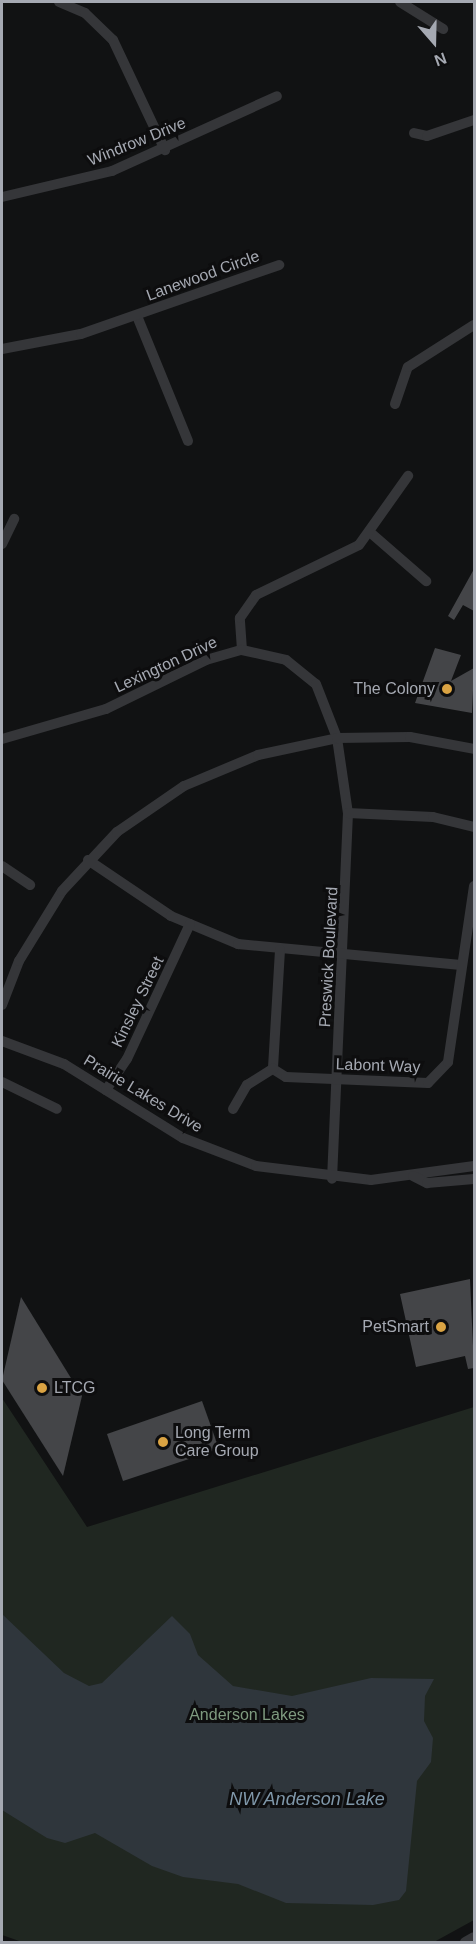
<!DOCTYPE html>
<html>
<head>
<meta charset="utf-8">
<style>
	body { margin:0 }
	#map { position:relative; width:476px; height:1944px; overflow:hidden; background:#111213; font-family:Arial,sans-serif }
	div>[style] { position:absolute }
	.green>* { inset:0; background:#202721 }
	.water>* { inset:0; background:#2f363c }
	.building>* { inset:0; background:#444548 }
	.minor>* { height:10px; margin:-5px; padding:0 5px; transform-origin:5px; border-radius:5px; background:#353639 }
	.dots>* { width:16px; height:16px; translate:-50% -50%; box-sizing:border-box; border:3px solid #0d0d0e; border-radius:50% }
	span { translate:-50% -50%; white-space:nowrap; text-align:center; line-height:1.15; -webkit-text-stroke:6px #0d0d0e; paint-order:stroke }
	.street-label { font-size:16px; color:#a5a9b2 }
	.poi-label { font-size:16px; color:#a5a9b2 }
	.right { translate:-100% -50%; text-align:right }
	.left { translate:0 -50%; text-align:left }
	.park-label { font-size:16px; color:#7e9a7f }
	.water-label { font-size:18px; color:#7f97a9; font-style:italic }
	.frame { position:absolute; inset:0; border:3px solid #a5a9b2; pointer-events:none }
	.north { position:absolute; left:404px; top:12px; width:60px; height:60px; -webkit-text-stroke:4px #0d0d0e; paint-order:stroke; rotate:160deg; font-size:16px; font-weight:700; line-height:24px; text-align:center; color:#a5a9b2 }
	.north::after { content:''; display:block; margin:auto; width:21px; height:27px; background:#a5a9b2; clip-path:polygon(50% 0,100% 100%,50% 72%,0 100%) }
</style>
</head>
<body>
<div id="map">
	<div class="green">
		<div style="clip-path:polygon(2px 1398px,87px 1527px,474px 1407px,474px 1920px,434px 1942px,22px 1942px,2px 1935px)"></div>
	</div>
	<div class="water">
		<div style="clip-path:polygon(2px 1614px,64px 1673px,89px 1686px,102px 1683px,172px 1616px,190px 1634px,198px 1655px,233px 1686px,292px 1696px,371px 1678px,434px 1679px,425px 1696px,424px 1721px,433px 1738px,431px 1762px,417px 1781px,406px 1891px,399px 1900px,373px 1905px,286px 1903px,238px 1884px,183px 1877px,152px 1866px,95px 1833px,65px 1843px,47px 1838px,2px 1810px)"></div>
	</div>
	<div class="building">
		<div style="clip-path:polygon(474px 569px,474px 611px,463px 605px,454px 620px,448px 616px)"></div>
		<div style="clip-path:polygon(435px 648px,461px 655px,451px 681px,474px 668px,472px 713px,415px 703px)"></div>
		<div style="clip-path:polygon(470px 1279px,474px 1368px,468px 1369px,465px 1356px,416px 1367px,400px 1294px)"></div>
		<div style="clip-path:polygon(21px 1297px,82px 1396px,63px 1476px,2px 1380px)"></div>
		<div style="clip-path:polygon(202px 1401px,219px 1449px,123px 1481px,107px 1434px)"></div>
	</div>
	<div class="minor">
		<div style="left:59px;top:2px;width:28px;rotate:23deg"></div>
		<div style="left:85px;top:13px;width:39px;rotate:44deg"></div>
		<div style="left:113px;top:40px;width:122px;rotate:64.7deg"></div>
		<div style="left:400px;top:2px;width:51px;rotate:32.1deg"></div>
		<div style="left:414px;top:133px;width:13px;rotate:13deg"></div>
		<div style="left:427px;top:136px;width:50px;rotate:-18.8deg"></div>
		<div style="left:2px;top:197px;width:113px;rotate:-13.3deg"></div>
		<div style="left:112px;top:171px;width:181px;rotate:-24.4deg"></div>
		<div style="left:137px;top:316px;width:135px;rotate:67.8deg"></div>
		<div style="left:2px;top:349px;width:80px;rotate:-10.8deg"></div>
		<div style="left:81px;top:334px;width:210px;rotate:-19.2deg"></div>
		<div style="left:395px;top:404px;width:39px;rotate:-71deg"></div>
		<div style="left:408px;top:367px;width:78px;rotate:-32.5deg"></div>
		<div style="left:372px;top:534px;width:72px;rotate:41deg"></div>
		<div style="left:2px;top:544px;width:28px;rotate:-64deg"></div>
		<div style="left:242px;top:650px;width:32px;rotate:-94deg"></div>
		<div style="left:240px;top:618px;width:28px;rotate:-55deg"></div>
		<div style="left:256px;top:595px;width:114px;rotate:-25.9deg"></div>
		<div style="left:359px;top:545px;width:85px;rotate:-54.6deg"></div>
		<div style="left:2px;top:739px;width:108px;rotate:-16.1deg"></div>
		<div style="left:106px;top:709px;width:111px;rotate:-26.1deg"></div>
		<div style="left:206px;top:660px;width:37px;rotate:-16deg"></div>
		<div style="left:242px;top:650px;width:45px;rotate:12.8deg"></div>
		<div style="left:286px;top:660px;width:38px;rotate:39deg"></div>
		<div style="left:316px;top:684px;width:58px;rotate:68.7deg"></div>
		<div style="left:337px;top:738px;width:76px;rotate:81.7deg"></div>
		<div style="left:348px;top:813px;width:366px;rotate:92.5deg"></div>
		<div style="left:348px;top:813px;width:85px;rotate:2.7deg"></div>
		<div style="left:433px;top:817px;width:42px;rotate:13.7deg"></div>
		<div style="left:88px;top:860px;width:100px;rotate:34deg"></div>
		<div style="left:171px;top:916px;width:73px;rotate:22.7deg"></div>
		<div style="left:238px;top:944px;width:224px;rotate:5.4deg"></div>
		<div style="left:2px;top:866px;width:34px;rotate:34deg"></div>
		<div style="left:280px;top:950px;width:119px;rotate:93.4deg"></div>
		<div style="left:273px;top:1069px;width:15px;rotate:32deg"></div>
		<div style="left:286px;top:1077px;width:142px;rotate:2.4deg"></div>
		<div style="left:428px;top:1083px;width:29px;rotate:-46deg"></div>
		<div style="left:448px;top:1062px;width:178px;rotate:-81.6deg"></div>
		<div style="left:2px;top:1005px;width:47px;rotate:-68.9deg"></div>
		<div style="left:19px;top:961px;width:82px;rotate:-58.4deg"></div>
		<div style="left:62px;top:891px;width:81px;rotate:-47deg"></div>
		<div style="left:117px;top:832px;width:81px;rotate:-34.5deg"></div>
		<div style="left:184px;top:786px;width:80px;rotate:-22.7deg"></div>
		<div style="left:258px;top:755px;width:81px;rotate:-12.1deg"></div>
		<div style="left:337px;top:738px;width:73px;rotate:-0.8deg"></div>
		<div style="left:410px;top:737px;width:65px;rotate:10.6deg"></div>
		<div style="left:2px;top:1041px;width:66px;rotate:20.4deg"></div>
		<div style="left:64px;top:1064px;width:140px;rotate:31.9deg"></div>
		<div style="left:183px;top:1138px;width:78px;rotate:21deg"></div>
		<div style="left:256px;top:1166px;width:116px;rotate:6.9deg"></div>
		<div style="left:371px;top:1180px;width:104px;rotate:-7.7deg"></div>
		<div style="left:2px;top:1082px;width:61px;rotate:26.1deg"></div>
		<div style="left:106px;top:1090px;width:37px;rotate:-56deg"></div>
		<div style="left:127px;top:1059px;width:149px;rotate:-65deg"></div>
		<div style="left:233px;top:1109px;width:28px;rotate:-60deg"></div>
		<div style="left:247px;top:1085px;width:31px;rotate:-32deg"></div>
		<div style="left:413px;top:1176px;width:16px;rotate:27deg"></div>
		<div style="left:427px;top:1183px;width:47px;rotate:-4.9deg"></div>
		<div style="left:465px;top:1942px;width:10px;rotate:-29deg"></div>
	</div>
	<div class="dots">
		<div style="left:447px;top:689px;background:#daa343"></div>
		<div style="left:441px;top:1327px;background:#daa343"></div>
		<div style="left:42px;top:1388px;background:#daa343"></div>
		<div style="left:163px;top:1442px;background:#daa343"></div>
	</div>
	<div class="street-label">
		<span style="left:137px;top:142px;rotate:-22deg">Windrow Drive</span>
		<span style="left:203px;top:276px;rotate:-20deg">Lanewood Circle</span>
		<span style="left:166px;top:665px;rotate:-25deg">Lexington Drive</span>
		<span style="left:329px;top:957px;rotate:-87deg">Preswick Boulevard</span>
		<span style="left:138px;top:1002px;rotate:-64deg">Kinsley Street</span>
		<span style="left:378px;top:1066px;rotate:2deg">Labont Way</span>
		<span style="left:143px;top:1094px;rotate:31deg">Prairie Lakes Drive</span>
	</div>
	<div class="poi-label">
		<span class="right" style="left:435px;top:689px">The Colony</span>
		<span class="right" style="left:429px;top:1327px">PetSmart</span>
		<span class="left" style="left:54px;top:1388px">LTCG</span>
		<span class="left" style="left:175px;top:1442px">Long Term<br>Care Group</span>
	</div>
	<div class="park-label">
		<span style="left:247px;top:1715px">Anderson Lakes</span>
	</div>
	<div class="water-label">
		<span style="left:307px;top:1799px">NW Anderson Lake</span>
	</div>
	<div class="frame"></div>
	<div class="north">N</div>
</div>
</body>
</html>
